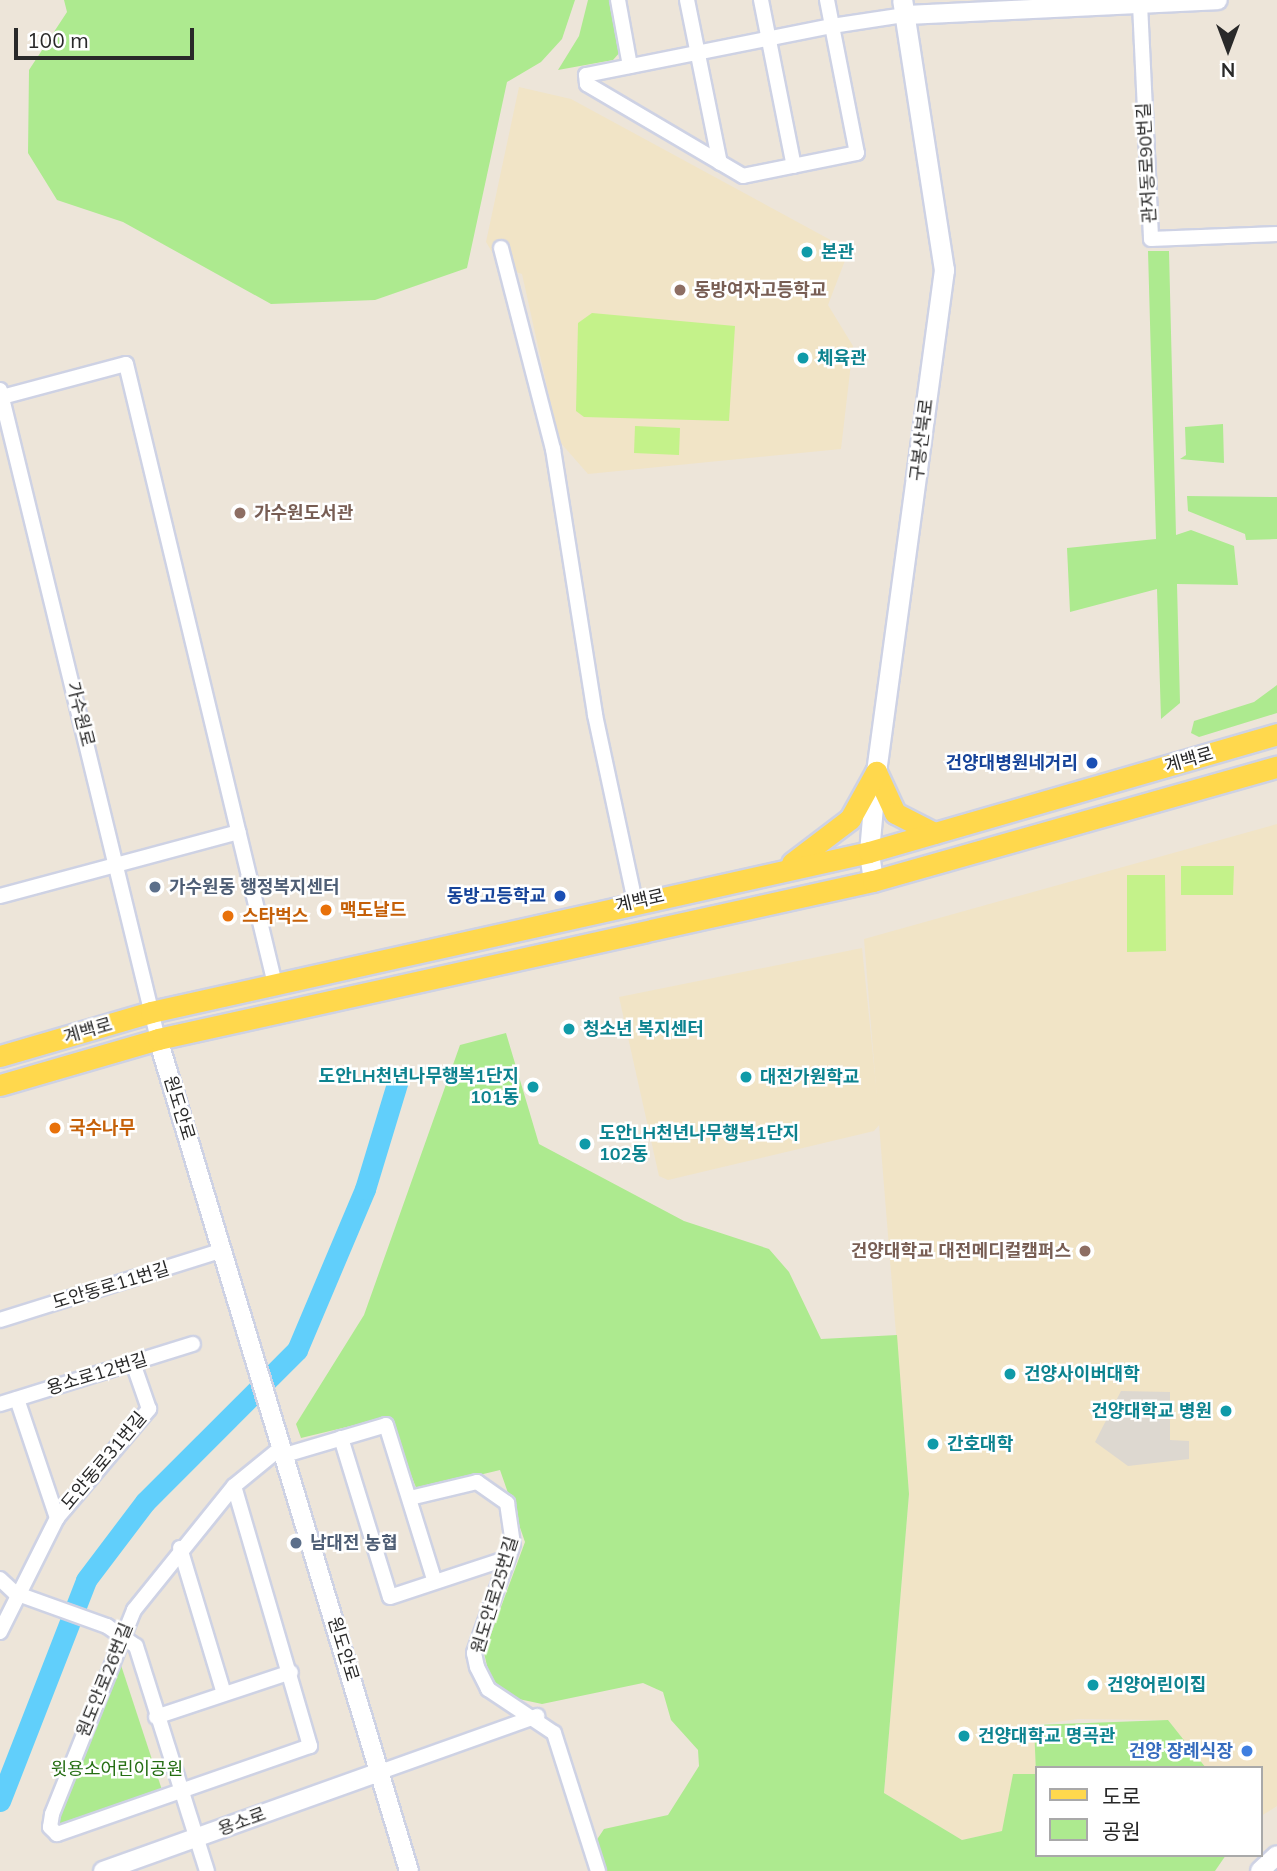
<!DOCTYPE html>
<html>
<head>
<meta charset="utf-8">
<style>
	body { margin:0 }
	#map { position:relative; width:1277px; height:1871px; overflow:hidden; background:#ede5d9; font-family:Mulish,"Noto Sans KR",sans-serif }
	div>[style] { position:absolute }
	.education>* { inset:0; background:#f1e4c6 }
	.green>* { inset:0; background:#adea8f }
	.pitch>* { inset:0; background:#c4f28a }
	.plaza>* { inset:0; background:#ddd8d0 }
	.river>* { height:21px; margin:-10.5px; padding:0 10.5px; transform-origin:10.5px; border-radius:10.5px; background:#61cffb }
	.roads { filter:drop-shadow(2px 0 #ced2e4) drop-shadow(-2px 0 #ced2e4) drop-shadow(0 2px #ced2e4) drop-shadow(0 -2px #ced2e4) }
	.minor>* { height:14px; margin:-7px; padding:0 7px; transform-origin:7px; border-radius:7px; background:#fff }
	.tertiary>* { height:18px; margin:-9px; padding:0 9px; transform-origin:9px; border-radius:9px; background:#fff }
	.secondary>* { height:19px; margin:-9.5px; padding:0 9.5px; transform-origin:9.5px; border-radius:9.5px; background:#fff }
	.primary>* { height:21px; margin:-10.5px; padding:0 10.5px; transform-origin:10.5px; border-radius:10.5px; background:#ffd84d }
	.dots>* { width:19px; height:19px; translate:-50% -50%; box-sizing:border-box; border:4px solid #fff; border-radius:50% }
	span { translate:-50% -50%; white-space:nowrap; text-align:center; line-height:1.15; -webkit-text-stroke:5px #fff; paint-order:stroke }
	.street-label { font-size:18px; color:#292929 }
	.culture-label { font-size:18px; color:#0d838f; font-weight:700 }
	.left { translate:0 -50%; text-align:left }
	.right { translate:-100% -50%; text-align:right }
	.education-label { font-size:18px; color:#785e54; font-weight:700 }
	.transit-label { font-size:18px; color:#164399; font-weight:700 }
	.service-label { font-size:18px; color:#4e5e75; font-weight:700 }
	.food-label { font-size:18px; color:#c56008; font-weight:700 }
	.shop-label { font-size:18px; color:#366cbe; font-weight:700 }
	.park-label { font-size:18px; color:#246d12 }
	.legend { position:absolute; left:1035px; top:1766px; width:228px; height:91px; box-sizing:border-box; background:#fff; border:2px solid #a9a9a9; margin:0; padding:9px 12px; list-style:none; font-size:21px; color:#292929 }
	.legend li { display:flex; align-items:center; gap:14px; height:35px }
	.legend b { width:35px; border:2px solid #a9a9a9 }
	.north { position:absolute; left:1193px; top:14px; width:70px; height:70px; -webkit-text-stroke:5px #fff; paint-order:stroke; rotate:180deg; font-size:19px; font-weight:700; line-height:28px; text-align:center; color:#292929 }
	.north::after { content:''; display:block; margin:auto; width:24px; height:32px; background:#292929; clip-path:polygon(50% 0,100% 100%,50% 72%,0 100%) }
	.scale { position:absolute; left:14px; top:28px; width:180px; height:32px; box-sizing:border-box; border:4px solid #292929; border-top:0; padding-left:9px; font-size:21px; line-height:24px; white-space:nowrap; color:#292929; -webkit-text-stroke:5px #fff; paint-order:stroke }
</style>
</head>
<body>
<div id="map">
	<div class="education">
		<div style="clip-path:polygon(519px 87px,571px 99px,849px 250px,828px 305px,853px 346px,841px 449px,588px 474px,559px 441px,522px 274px,501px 267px,486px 242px)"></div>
		<div style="clip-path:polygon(1277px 824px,1277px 1806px,1261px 1816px,1261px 1768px,1206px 1768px,1168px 1720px,1078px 1719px,1035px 1725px,1036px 1774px,1013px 1775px,1003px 1831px,962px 1840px,884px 1793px,909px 1494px,864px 939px)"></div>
		<div style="clip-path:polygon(862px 948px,880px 1124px,874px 1131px,668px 1180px,659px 1176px,619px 997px)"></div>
	</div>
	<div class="green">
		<div style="clip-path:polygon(64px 0,575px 0,562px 39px,541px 62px,507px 82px,467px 268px,375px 300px,271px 304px,123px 222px,57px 200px,28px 153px,29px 70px,67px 12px)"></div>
		<div style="clip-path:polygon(588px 0,610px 0,621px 51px,613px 60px,558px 70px,579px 36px)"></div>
		<div style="clip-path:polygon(1148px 251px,1169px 251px,1176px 535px,1191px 530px,1234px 546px,1238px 585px,1177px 584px,1180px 703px,1161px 719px,1157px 589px,1070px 612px,1067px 548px,1156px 539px)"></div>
		<div style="clip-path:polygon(1223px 424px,1224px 463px,1180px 459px,1186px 455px,1185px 427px)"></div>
		<div style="clip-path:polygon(1187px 496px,1277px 497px,1277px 539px,1246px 540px,1245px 534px,1188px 511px)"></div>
		<div style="clip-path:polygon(1277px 685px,1277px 713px,1199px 737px,1191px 733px,1194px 721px,1254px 702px)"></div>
		<div style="clip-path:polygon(506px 1033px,539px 1144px,684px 1221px,769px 1249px,789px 1272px,821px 1339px,897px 1335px,909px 1494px,884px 1793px,962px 1840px,1002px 1831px,1013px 1774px,1036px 1774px,1034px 1725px,1168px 1720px,1206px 1768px,1037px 1768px,1037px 1855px,1226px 1855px,1215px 1871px,603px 1871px,594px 1844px,604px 1829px,668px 1815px,699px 1766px,698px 1750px,671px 1720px,663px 1692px,643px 1683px,542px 1704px,514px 1698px,491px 1683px,484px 1653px,525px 1542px,500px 1470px,417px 1490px,388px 1417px,301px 1438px,296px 1424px,364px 1315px,460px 1045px)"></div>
		<div style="clip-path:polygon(118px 1656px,162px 1790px,61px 1828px,56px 1823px)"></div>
	</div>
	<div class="pitch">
		<div style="clip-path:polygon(592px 313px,735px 326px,729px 421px,584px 417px,576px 411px,578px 323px)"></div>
		<div style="clip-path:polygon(635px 426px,680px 428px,679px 455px,634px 453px)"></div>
		<div style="clip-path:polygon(1181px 866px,1234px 866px,1233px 895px,1181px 895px)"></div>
		<div style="clip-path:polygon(1165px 875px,1166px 951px,1127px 952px,1127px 875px)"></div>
	</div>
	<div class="plaza">
		<div style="clip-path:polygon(1121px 1391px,1170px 1392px,1170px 1440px,1189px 1441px,1189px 1459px,1128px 1466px,1095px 1442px)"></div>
	</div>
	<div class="river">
		<div style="left:0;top:1801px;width:237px;rotate:-68.7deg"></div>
		<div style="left:86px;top:1580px;width:98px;rotate:-52.9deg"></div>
		<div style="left:145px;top:1502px;width:215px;rotate:-45deg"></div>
		<div style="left:297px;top:1350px;width:175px;rotate:-67.1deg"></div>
		<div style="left:365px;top:1189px;width:117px;rotate:-73.1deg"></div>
	</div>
	<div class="roads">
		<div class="minor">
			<div style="left:618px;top:0;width:67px;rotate:79.7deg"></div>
			<div style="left:687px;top:0;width:166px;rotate:78.6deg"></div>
			<div style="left:761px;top:0;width:169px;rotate:78.8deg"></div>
			<div style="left:827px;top:0;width:26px;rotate:79deg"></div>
			<div style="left:832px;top:26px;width:129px;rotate:78.9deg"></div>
			<div style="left:857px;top:153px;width:116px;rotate:168.6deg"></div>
			<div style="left:743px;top:176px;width:181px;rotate:-149.5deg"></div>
			<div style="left:587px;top:84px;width:9px;rotate:-96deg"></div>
			<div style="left:586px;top:75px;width:251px;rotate:-11.3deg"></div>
			<div style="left:832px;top:26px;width:74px;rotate:-8.6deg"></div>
			<div style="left:1140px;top:4px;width:235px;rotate:87.3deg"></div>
			<div style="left:1151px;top:239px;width:126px;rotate:-2.3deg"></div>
			<div style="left:501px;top:248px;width:208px;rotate:75.5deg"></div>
			<div style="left:553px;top:449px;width:269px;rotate:81deg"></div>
			<div style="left:595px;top:715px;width:191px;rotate:77.9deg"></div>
			<div style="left:0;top:390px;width:668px;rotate:76.32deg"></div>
			<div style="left:2px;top:397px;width:128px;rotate:-14.9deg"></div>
			<div style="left:126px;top:364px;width:638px;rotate:76.49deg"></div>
			<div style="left:0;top:896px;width:247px;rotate:-15deg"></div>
			<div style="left:0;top:1320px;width:234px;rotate:-17.4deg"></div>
			<div style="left:17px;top:1399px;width:126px;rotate:71.4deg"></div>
			<div style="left:0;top:1404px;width:202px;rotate:-17.3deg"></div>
			<div style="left:341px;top:1438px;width:166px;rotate:72.9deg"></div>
			<div style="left:390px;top:1597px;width:124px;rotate:-18.3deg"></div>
			<div style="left:285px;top:1455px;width:105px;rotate:-16.5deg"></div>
			<div style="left:386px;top:1425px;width:164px;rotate:72.7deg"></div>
			<div style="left:234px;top:1486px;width:271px;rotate:73.7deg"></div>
			<div style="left:310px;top:1746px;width:268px;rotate:160.8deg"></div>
			<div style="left:57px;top:1834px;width:10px;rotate:-135deg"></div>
			<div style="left:50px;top:1827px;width:13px;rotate:-81deg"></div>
			<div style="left:52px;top:1814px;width:220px;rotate:-68.1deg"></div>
			<div style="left:134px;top:1610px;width:159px;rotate:-51.1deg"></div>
			<div style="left:234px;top:1486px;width:63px;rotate:-39.2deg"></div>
			<div style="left:410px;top:1498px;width:69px;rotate:-13.4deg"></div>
			<div style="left:477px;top:1482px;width:37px;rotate:35deg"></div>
			<div style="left:507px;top:1503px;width:41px;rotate:81.7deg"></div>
			<div style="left:513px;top:1544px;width:116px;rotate:109.7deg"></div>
			<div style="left:474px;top:1653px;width:14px;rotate:78deg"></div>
			<div style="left:477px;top:1667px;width:25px;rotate:63deg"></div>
			<div style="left:488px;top:1689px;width:79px;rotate:33.7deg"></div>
			<div style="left:554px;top:1733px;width:145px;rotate:72.3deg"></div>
			<div style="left:180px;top:1548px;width:152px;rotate:73.2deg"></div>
			<div style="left:0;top:1579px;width:21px;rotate:43deg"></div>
			<div style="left:15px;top:1593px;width:98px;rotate:19.7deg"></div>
			<div style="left:107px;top:1626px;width:35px;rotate:35deg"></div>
			<div style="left:136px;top:1646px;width:236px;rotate:72.5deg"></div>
			<div style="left:0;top:1632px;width:127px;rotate:-63.4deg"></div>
			<div style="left:57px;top:1518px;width:143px;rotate:-49.8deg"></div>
			<div style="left:149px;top:1409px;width:49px;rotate:-109.2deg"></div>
			<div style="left:156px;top:1717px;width:142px;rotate:-18.4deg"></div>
			<div style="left:380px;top:1772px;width:167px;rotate:-19.6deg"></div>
		</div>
		<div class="tertiary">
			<div style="left:905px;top:15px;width:313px;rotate:-2.7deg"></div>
			<div style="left:158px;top:1039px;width:869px;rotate:73.21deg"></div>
			<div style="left:103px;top:1871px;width:294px;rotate:-19.7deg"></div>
			<div style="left:1260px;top:1871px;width:23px;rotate:-43deg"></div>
		</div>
		<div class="secondary">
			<div style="left:873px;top:881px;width:29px;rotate:-98deg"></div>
			<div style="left:869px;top:852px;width:80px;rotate:-85deg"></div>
			<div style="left:876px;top:772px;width:507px;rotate:-82.29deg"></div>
			<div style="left:944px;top:270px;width:273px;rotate:-98.8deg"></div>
		</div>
		<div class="primary">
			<div style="left:876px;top:772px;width:45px;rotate:65.1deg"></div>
			<div style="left:895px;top:813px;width:44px;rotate:27.1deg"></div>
			<div style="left:792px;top:863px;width:73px;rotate:-37.2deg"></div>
			<div style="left:850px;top:819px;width:54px;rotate:-61deg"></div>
			<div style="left:0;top:1056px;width:157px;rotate:-16.2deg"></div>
			<div style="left:151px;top:1012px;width:736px;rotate:-12.56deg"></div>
			<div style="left:869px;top:852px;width:425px;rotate:-16.1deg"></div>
			<div style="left:0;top:1085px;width:165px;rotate:-16.2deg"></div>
			<div style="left:158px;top:1039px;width:732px;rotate:-12.46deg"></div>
			<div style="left:873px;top:881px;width:420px;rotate:-15.8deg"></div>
		</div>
	</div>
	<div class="dots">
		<div style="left:807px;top:252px;background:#0f9aa8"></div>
		<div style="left:680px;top:290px;background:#8d6e63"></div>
		<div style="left:803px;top:358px;background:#0f9aa8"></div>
		<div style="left:240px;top:513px;background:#8d6e63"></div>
		<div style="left:1092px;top:763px;background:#1a4fb4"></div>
		<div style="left:155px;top:887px;background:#5c6f8a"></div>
		<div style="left:560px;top:896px;background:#1a4fb4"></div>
		<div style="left:326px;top:910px;background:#e8710a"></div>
		<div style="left:228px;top:916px;background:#e8710a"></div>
		<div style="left:569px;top:1029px;background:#0f9aa8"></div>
		<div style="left:746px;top:1077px;background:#0f9aa8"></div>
		<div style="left:533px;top:1087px;background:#0f9aa8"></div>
		<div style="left:55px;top:1128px;background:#e8710a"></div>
		<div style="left:585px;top:1144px;background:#0f9aa8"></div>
		<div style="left:1085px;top:1251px;background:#8d6e63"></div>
		<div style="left:1010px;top:1374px;background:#0f9aa8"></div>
		<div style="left:1226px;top:1411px;background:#0f9aa8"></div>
		<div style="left:933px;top:1444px;background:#0f9aa8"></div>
		<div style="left:296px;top:1543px;background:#5c6f8a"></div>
		<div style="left:1093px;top:1685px;background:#0f9aa8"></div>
		<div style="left:964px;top:1736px;background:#0f9aa8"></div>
		<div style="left:1247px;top:1751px;background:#3f7fe0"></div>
	</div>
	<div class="street-label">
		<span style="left:1147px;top:163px;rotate:-93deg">관저동로90번길</span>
		<span style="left:922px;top:440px;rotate:-83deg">구봉산북로</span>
		<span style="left:80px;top:714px;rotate:76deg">가수원로</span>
		<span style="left:1189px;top:760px;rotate:-16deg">계백로</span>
		<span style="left:640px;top:901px;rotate:-13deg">계백로</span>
		<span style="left:88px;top:1031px;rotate:-16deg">계백로</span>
		<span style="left:179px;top:1108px;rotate:73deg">원도안로</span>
		<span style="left:111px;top:1286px;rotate:-17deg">도안동로11번길</span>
		<span style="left:97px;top:1374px;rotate:-17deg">용소로12번길</span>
		<span style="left:104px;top:1461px;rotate:-50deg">도안동로31번길</span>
		<span style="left:495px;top:1595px;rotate:-73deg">원도안로25번길</span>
		<span style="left:343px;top:1649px;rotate:73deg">원도안로</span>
		<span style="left:105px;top:1680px;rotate:-68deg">원도안로26번길</span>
		<span style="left:242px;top:1822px;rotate:-20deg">용소로</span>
	</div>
	<div class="culture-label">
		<span class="left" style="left:821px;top:252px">본관</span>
		<span class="left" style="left:817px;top:358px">체육관</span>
		<span class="left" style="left:583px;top:1029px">청소년 복지센터</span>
		<span class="right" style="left:519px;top:1087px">도안LH천년나무행복1단지<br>101동</span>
		<span class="left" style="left:760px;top:1077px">대전가원학교</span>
		<span class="left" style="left:599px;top:1144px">도안LH천년나무행복1단지<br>102동</span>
		<span class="left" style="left:1024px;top:1374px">건양사이버대학</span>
		<span class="right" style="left:1212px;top:1411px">건양대학교 병원</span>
		<span class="left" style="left:947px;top:1444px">간호대학</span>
		<span class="left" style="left:1107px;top:1685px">건양어린이집</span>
		<span class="left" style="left:978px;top:1736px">건양대학교 명곡관</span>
	</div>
	<div class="education-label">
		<span class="left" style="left:694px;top:290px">동방여자고등학교</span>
		<span class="left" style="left:254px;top:513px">가수원도서관</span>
		<span class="right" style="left:1071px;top:1251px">건양대학교 대전메디컬캠퍼스</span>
	</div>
	<div class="transit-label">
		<span class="right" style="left:1078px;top:763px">건양대병원네거리</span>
		<span class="right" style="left:546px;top:896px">동방고등학교</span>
	</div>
	<div class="service-label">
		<span class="left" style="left:169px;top:887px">가수원동 행정복지센터</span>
		<span class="left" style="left:310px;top:1543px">남대전 농협</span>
	</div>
	<div class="food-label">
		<span class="left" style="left:340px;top:910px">맥도날드</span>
		<span class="left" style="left:242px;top:916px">스타벅스</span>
		<span class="left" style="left:69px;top:1128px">국수나무</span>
	</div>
	<div class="shop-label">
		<span class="right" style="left:1233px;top:1751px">건양 장례식장</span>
	</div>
	<div class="park-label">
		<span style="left:117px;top:1769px">윗용소어린이공원</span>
	</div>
	<ul class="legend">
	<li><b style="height:9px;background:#ffd84d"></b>도로</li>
	<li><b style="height:19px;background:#adea8f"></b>공원</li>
	</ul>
	<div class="north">N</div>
	<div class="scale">100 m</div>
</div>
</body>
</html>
